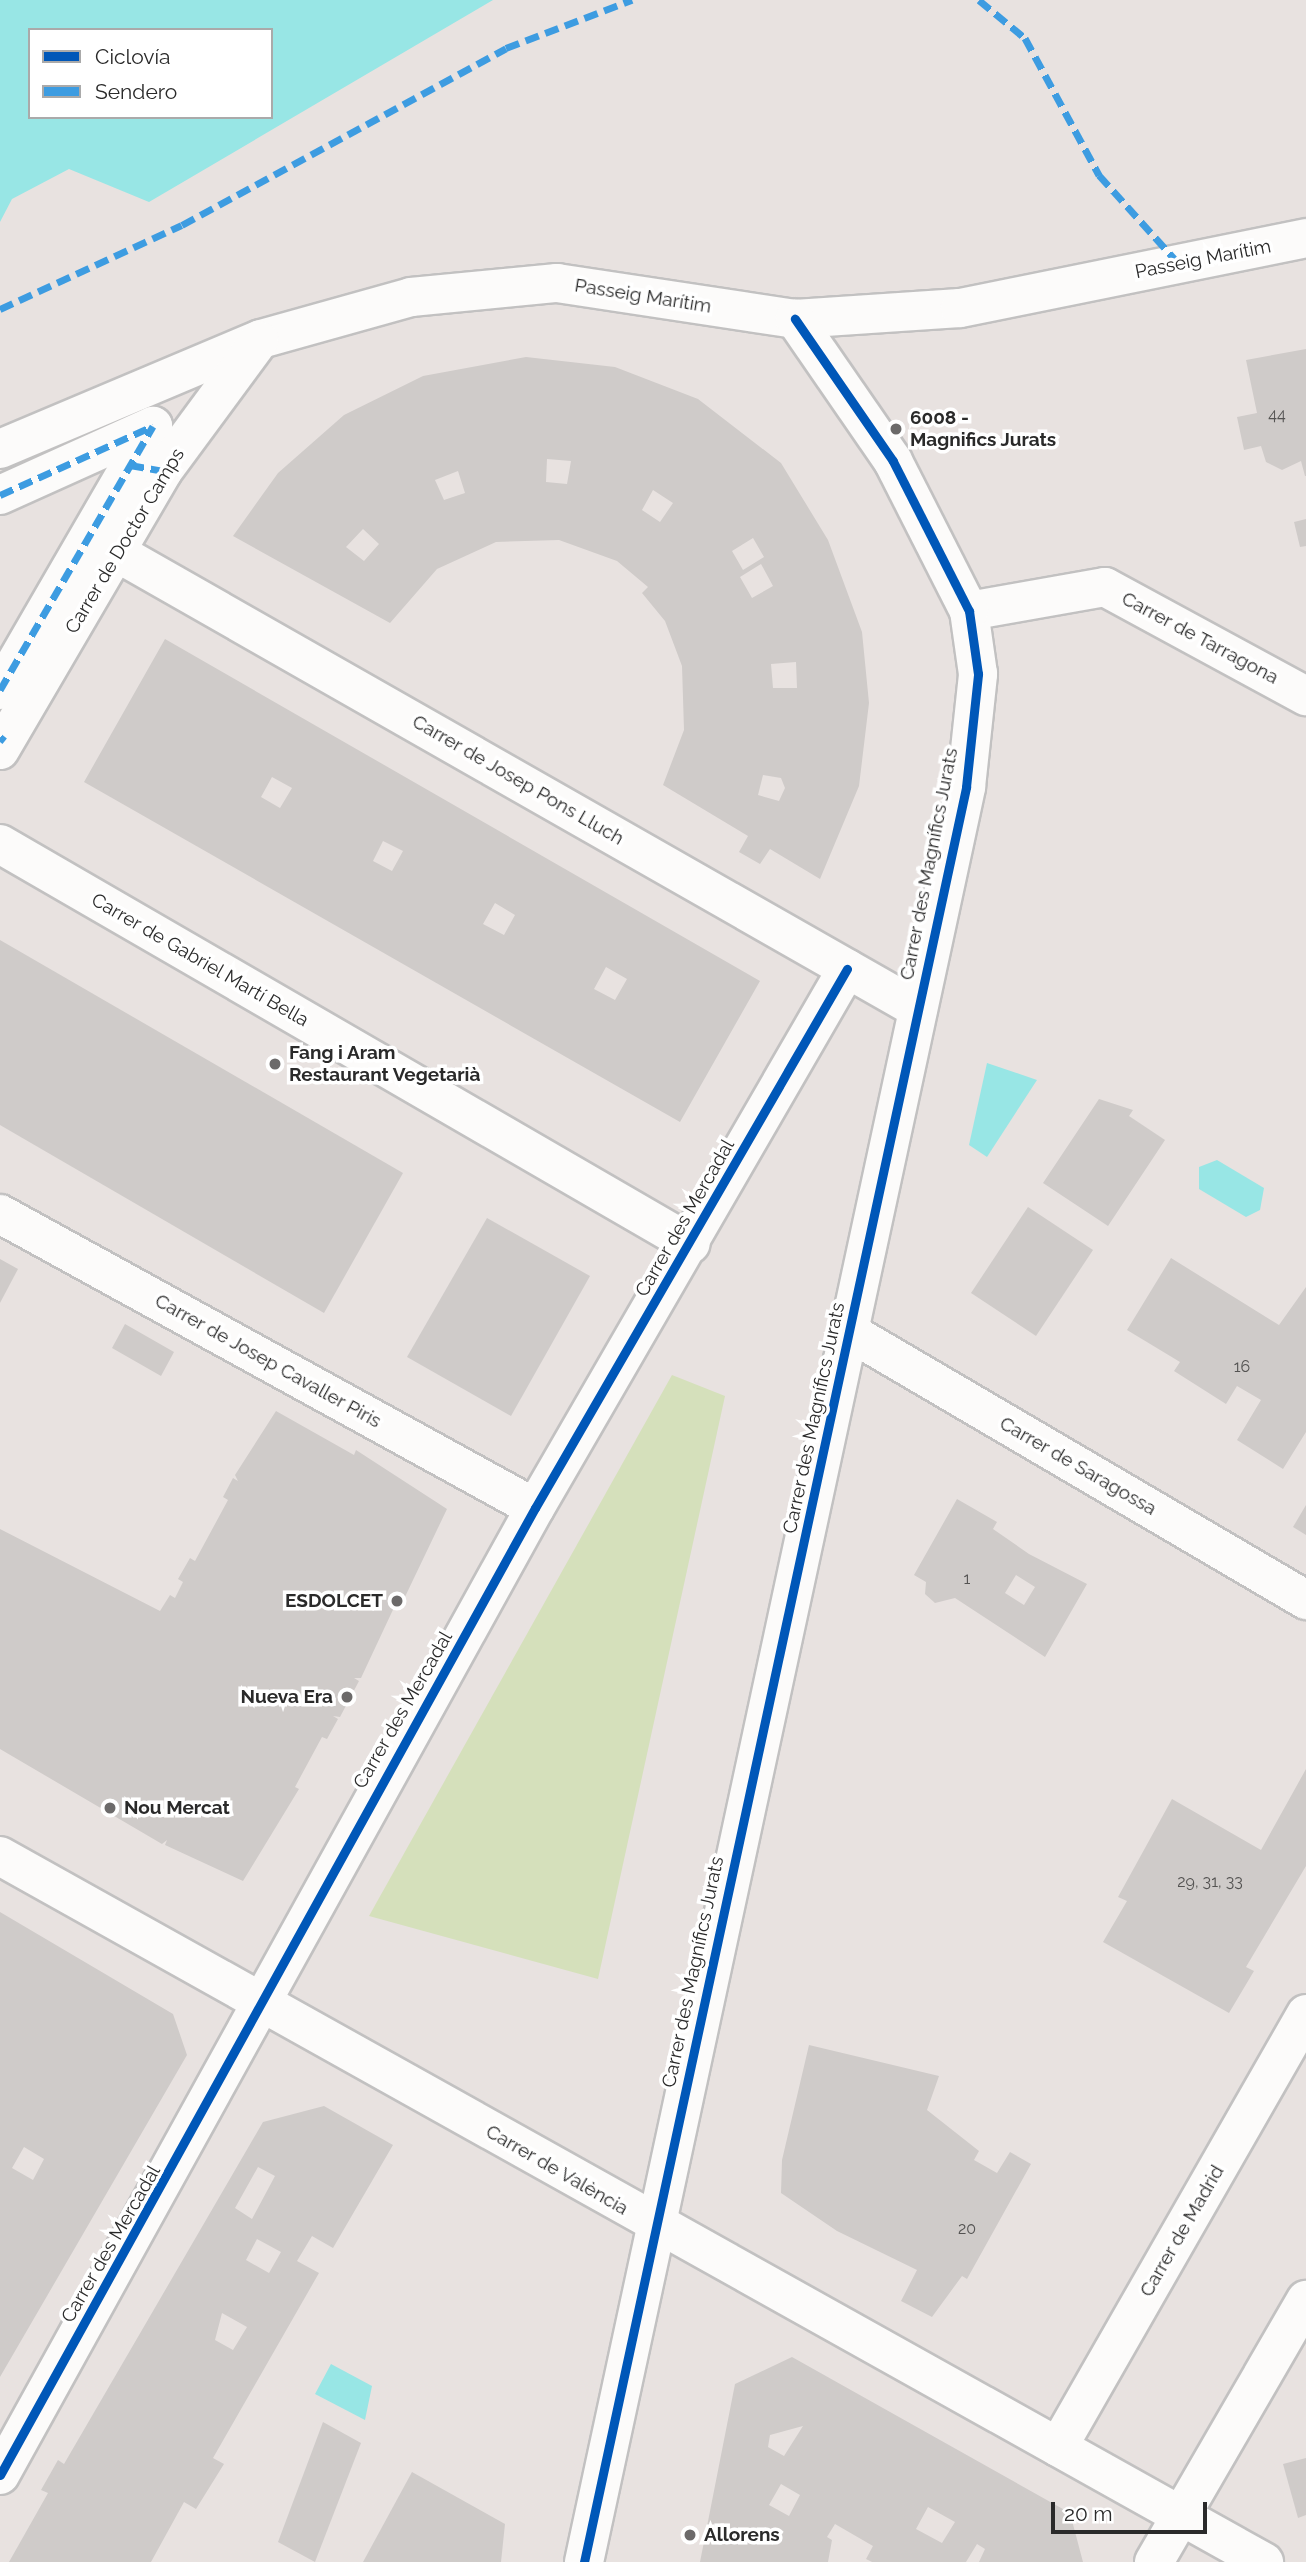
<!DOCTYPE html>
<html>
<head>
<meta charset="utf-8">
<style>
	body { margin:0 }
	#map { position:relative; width:1306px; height:2562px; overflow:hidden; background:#e8e2e0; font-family:Raleway,sans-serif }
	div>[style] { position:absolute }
	.green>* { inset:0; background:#d5e0bb }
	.water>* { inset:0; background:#98e6e5 }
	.building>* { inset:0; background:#cfcbc9 }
	.roads { filter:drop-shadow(2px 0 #c2c1c1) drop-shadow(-2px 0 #c2c1c1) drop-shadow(0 2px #c2c1c1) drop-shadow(0 -2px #c2c1c1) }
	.minor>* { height:38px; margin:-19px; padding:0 19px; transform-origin:19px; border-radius:19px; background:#fcfbfa }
	.quiet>* { height:7px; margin-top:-3.5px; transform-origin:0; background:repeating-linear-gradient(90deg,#3d9ce1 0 14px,transparent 0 21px) }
	.cycleway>* { height:9px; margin:-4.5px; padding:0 4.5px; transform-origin:4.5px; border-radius:4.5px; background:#0057b8 }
	.dots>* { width:19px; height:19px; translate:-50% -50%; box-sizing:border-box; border:4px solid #fff; border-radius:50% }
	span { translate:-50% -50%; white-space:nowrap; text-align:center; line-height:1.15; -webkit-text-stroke:7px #fff; paint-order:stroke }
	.number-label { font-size:16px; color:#545352 }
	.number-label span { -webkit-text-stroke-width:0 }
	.street-label { font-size:19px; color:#2a2a2a }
	.poi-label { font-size:19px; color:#2a2a2a; font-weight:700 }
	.left { translate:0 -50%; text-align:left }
	.right { translate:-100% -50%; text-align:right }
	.legend { position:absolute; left:28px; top:28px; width:245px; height:91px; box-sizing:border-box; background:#fff; border:2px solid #aaa; margin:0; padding:9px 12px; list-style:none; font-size:21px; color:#2a2a2a }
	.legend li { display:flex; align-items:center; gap:14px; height:35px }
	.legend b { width:35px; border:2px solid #aaa }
	.scale { position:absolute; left:1051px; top:2502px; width:156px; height:32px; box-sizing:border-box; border:4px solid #2a2a2a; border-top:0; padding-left:9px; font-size:21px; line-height:24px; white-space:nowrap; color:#2a2a2a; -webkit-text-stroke:5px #fff; paint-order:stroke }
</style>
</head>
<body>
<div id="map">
	<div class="green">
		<div style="clip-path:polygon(672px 1375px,725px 1396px,598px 1979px,369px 1916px)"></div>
	</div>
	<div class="water">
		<div style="clip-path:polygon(evenodd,0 0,493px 0,149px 202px,69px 169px,12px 199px,0 222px,0 0,30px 30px,271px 30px,271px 117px,30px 117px,30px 30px)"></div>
		<div style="clip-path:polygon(987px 1063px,1037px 1080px,987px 1157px,969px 1145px)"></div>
		<div style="clip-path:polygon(1217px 1160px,1264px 1188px,1260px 1210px,1246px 1217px,1199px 1189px,1199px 1167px)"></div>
		<div style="clip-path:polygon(331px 2364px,372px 2386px,365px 2420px,315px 2394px)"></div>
	</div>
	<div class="building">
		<div style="clip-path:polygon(1306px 349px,1306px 476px,1305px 476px,1301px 461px,1282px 470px,1266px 462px,1261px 446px,1244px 450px,1237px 417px,1257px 413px,1246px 360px)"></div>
		<div style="clip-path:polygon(evenodd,526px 357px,615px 367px,698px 399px,781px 463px,828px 540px,862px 632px,869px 703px,859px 786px,820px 879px,770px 849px,760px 864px,739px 852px,748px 836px,663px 785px,684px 730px,682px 666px,665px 621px,642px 593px,648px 587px,617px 561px,559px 540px,496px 542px,437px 569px,390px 623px,233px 536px,278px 473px,344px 415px,423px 376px,526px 357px,547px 459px,571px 461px,567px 484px,546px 482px,547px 459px,526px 357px,458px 471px,465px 493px,444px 500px,435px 480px,458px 471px,526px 357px,653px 490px,673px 503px,660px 522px,642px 510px,653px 490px,526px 357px,363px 529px,379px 544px,364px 561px,346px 547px,363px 529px,526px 357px,753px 538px,764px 557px,743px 570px,732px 551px,753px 538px,526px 357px,761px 564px,773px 586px,752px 598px,740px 577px,761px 564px,526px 357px,796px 662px,797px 688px,773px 688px,771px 664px,796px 662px,526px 357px,763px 775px,781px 778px,785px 788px,779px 801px,758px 795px,763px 775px)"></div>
		<div style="clip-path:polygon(1306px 519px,1306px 546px,1300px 547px,1294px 522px)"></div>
		<div style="clip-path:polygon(evenodd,165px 639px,760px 981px,680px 1122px,84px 782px,165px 639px,272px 777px,292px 788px,280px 808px,261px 797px,272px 777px,165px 639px,383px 841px,403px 851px,392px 871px,373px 861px,383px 841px,165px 639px,495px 903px,515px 915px,504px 935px,483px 924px,495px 903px,165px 639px,606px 967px,627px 979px,615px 1000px,594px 989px,606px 967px)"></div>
		<div style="clip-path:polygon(0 940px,403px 1173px,324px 1313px,0 1125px)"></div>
		<div style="clip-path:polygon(1099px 1099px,1133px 1110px,1129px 1116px,1165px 1140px,1108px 1226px,1043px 1183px)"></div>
		<div style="clip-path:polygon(1028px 1207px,1093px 1250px,1036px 1336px,971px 1293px)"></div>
		<div style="clip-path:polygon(487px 1218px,590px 1276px,511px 1416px,407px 1357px)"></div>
		<div style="clip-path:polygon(1171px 1258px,1279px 1325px,1306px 1287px,1306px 1432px,1283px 1469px,1237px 1440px,1261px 1400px,1237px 1386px,1226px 1404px,1174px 1371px,1180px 1362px,1127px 1330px)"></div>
		<div style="clip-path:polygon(0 1259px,18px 1269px,0 1303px)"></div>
		<div style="clip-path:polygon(125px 1324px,174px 1352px,161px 1376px,112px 1348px)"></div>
		<div style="clip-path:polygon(276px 1411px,354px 1455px,356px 1450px,447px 1509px,403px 1601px,398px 1599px,361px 1678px,354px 1678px,359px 1681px,340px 1717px,333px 1716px,338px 1719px,327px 1739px,322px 1737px,295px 1787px,299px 1789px,243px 1881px,165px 1845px,167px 1840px,162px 1844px,0 1749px,0 1529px,160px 1611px,170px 1595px,175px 1598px,183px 1582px,178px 1579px,190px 1558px,195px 1561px,228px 1500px,223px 1497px,233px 1478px,238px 1481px,235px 1475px)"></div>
		<div style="clip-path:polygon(evenodd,957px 1499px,997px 1522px,993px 1529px,1029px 1554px,1087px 1584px,1045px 1657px,955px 1598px,935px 1603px,925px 1594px,926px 1582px,914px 1575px,957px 1499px,1016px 1575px,1035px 1587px,1024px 1605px,1005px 1593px,1016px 1575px)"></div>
		<div style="clip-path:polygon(1306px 1505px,1306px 1535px,1293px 1527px)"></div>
		<div style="clip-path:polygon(1306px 1769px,1306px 1866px,1246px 1967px,1254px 1971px,1229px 2013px,1103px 1942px,1127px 1901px,1118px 1897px,1172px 1799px,1261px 1850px)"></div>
		<div style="clip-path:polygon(evenodd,0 1912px,173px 2014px,187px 2055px,0 2377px,0 1912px,24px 2147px,44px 2159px,33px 2180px,12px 2168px,24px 2147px)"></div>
		<div style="clip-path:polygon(809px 2045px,939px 2076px,927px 2110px,979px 2151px,974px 2160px,997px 2173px,1010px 2152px,1031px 2164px,967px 2279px,962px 2276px,932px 2317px,901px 2301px,917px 2270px,837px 2231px,781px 2193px,782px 2160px)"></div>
		<div style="clip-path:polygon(evenodd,324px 2106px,393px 2145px,333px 2248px,312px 2236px,297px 2261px,319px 2273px,213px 2458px,224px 2464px,196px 2509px,184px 2502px,151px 2562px,9px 2562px,48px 2493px,41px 2490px,54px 2467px,58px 2460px,64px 2464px,263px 2122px,324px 2106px,258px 2167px,275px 2176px,252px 2219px,235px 2208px,258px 2167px,324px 2106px,257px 2239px,281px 2252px,269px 2273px,246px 2260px,257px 2239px,324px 2106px,222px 2313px,247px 2327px,233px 2350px,215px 2340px,222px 2313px)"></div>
		<div style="clip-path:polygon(evenodd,792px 2357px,1070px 2513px,1083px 2562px,979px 2562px,985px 2549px,977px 2544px,966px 2562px,872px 2562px,866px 2559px,873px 2546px,835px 2524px,827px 2537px,832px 2540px,828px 2562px,700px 2562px,735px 2384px,792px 2357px,803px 2426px,784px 2456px,768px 2447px,770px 2435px,803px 2426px,792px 2357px,781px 2484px,800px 2495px,789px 2516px,769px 2505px,781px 2484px,792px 2357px,928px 2507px,955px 2522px,942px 2543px,916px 2529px,928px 2507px)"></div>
		<div style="clip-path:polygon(323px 2422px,361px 2443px,315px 2562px,278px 2542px)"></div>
		<div style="clip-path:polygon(1306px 2458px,1306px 2515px,1298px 2518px,1283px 2464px)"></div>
		<div style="clip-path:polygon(412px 2472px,505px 2524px,501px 2562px,363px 2562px)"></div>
	</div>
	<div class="roads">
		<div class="minor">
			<div style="left:0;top:449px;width:283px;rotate:-22.9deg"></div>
			<div style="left:261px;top:339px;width:156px;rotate:-15.6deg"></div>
			<div style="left:411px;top:297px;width:147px;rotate:-5.5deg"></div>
			<div style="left:557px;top:283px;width:241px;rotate:8.6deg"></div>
			<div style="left:795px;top:319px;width:165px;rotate:-3.8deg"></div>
			<div style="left:960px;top:308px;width:353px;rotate:-11.4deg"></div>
			<div style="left:0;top:495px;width:168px;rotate:-24.3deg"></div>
			<div style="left:116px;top:552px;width:923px;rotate:29.68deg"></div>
			<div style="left:969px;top:611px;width:138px;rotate:-10deg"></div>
			<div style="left:1105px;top:587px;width:229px;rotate:28.5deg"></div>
			<div style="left:0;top:690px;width:305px;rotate:-59.9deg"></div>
			<div style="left:0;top:750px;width:323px;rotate:-59.7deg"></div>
			<div style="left:163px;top:471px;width:162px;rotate:-53.6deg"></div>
			<div style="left:0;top:844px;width:798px;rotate:30.07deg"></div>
			<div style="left:0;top:1214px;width:610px;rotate:28.79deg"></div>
			<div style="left:851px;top:1333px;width:528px;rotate:30.4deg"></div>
			<div style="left:0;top:1856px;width:1448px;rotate:29.19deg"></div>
			<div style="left:1058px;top:2447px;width:499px;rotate:-60.2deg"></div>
			<div style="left:0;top:2475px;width:1105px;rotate:-61.05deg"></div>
			<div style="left:535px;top:1508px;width:623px;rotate:-59.94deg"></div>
			<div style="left:584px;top:2562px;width:1816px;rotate:-77.85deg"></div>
			<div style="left:966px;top:787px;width:114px;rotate:-83.9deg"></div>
			<div style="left:978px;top:674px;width:64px;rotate:-98.1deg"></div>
			<div style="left:969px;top:611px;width:168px;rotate:-116.9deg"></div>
			<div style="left:893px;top:461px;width:173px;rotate:-124.6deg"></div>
			<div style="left:1154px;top:2562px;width:303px;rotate:-59.9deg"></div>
		</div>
	</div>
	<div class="quiet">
		<div style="left:979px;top:0;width:60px;rotate:39.6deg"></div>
		<div style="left:1025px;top:38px;width:156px;rotate:61.6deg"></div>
		<div style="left:1099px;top:175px;width:120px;rotate:48deg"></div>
		<div style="left:0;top:309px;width:200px;rotate:-24.8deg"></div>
		<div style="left:182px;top:225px;width:369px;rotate:-28.6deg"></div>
		<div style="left:506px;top:48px;width:135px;rotate:-20.9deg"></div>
		<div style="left:130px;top:465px;width:34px;rotate:10deg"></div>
		<div style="left:0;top:495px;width:168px;rotate:-24.3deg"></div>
		<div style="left:0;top:690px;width:305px;rotate:-59.9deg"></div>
		<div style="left:0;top:737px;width:6px;rotate:39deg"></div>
	</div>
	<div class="cycleway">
		<div style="left:0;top:2475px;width:1105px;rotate:-61.05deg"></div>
		<div style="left:535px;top:1508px;width:623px;rotate:-59.94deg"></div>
		<div style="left:584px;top:2562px;width:1816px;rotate:-77.85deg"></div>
		<div style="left:966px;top:787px;width:114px;rotate:-83.9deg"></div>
		<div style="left:978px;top:674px;width:64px;rotate:-98.1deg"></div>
		<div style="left:969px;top:611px;width:168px;rotate:-116.9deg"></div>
		<div style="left:893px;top:461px;width:173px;rotate:-124.6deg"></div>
	</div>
	<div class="dots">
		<div style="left:896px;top:429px;background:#6c6a6a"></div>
		<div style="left:275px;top:1064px;background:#6c6a6a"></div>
		<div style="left:397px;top:1601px;background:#6c6a6a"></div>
		<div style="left:347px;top:1697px;background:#6c6a6a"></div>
		<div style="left:110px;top:1808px;background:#6c6a6a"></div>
		<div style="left:690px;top:2535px;background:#6c6a6a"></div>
	</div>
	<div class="number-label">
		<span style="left:1277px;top:415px">44</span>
		<span style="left:1242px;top:1367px">16</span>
		<span style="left:967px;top:1579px">1</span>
		<span style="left:1210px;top:1882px">29, 31, 33</span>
		<span style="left:967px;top:2229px">20</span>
	</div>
	<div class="street-label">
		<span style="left:1203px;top:259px;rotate:-11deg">Passeig Marítim</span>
		<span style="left:643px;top:296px;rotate:9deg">Passeig Marítim</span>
		<span style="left:125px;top:541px;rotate:-59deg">Carrer de Doctor Camps</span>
		<span style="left:1200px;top:638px;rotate:28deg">Carrer de Tarragona</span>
		<span style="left:518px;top:780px;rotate:30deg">Carrer de Josep Pons Lluch</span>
		<span style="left:929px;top:864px;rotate:-79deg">Carrer des Magnífics Jurats</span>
		<span style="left:200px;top:960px;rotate:30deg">Carrer de Gabriel Martí Bella</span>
		<span style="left:685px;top:1218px;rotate:-60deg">Carrer des Mercadal</span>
		<span style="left:268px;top:1361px;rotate:29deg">Carrer de Josep Cavaller Piris</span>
		<span style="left:814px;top:1418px;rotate:-78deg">Carrer des Magnífics Jurats</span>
		<span style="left:1078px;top:1466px;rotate:30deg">Carrer de Saragossa</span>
		<span style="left:403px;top:1710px;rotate:-60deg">Carrer des Mercadal</span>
		<span style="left:693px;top:1972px;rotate:-78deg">Carrer des Magnífics Jurats</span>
		<span style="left:557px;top:2170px;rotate:30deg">Carrer de València</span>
		<span style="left:1182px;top:2231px;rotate:-60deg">Carrer de Madrid</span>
		<span style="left:111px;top:2244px;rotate:-60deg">Carrer des Mercadal</span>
	</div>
	<div class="poi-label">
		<span class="left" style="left:910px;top:429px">6008 -<br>Magnifics Jurats</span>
		<span class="left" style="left:289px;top:1064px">Fang i Aram<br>Restaurant Vegetarià</span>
		<span class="right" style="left:383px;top:1601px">ESDOLCET</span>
		<span class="right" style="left:333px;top:1697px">Nueva Era</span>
		<span class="left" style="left:124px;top:1808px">Nou Mercat</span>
		<span class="left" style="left:704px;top:2535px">Allorens</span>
	</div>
	<ul class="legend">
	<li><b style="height:9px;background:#0057b8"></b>Ciclovía</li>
	<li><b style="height:9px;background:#3d9ce1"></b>Sendero</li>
	</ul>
	<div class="scale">20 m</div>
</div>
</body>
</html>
